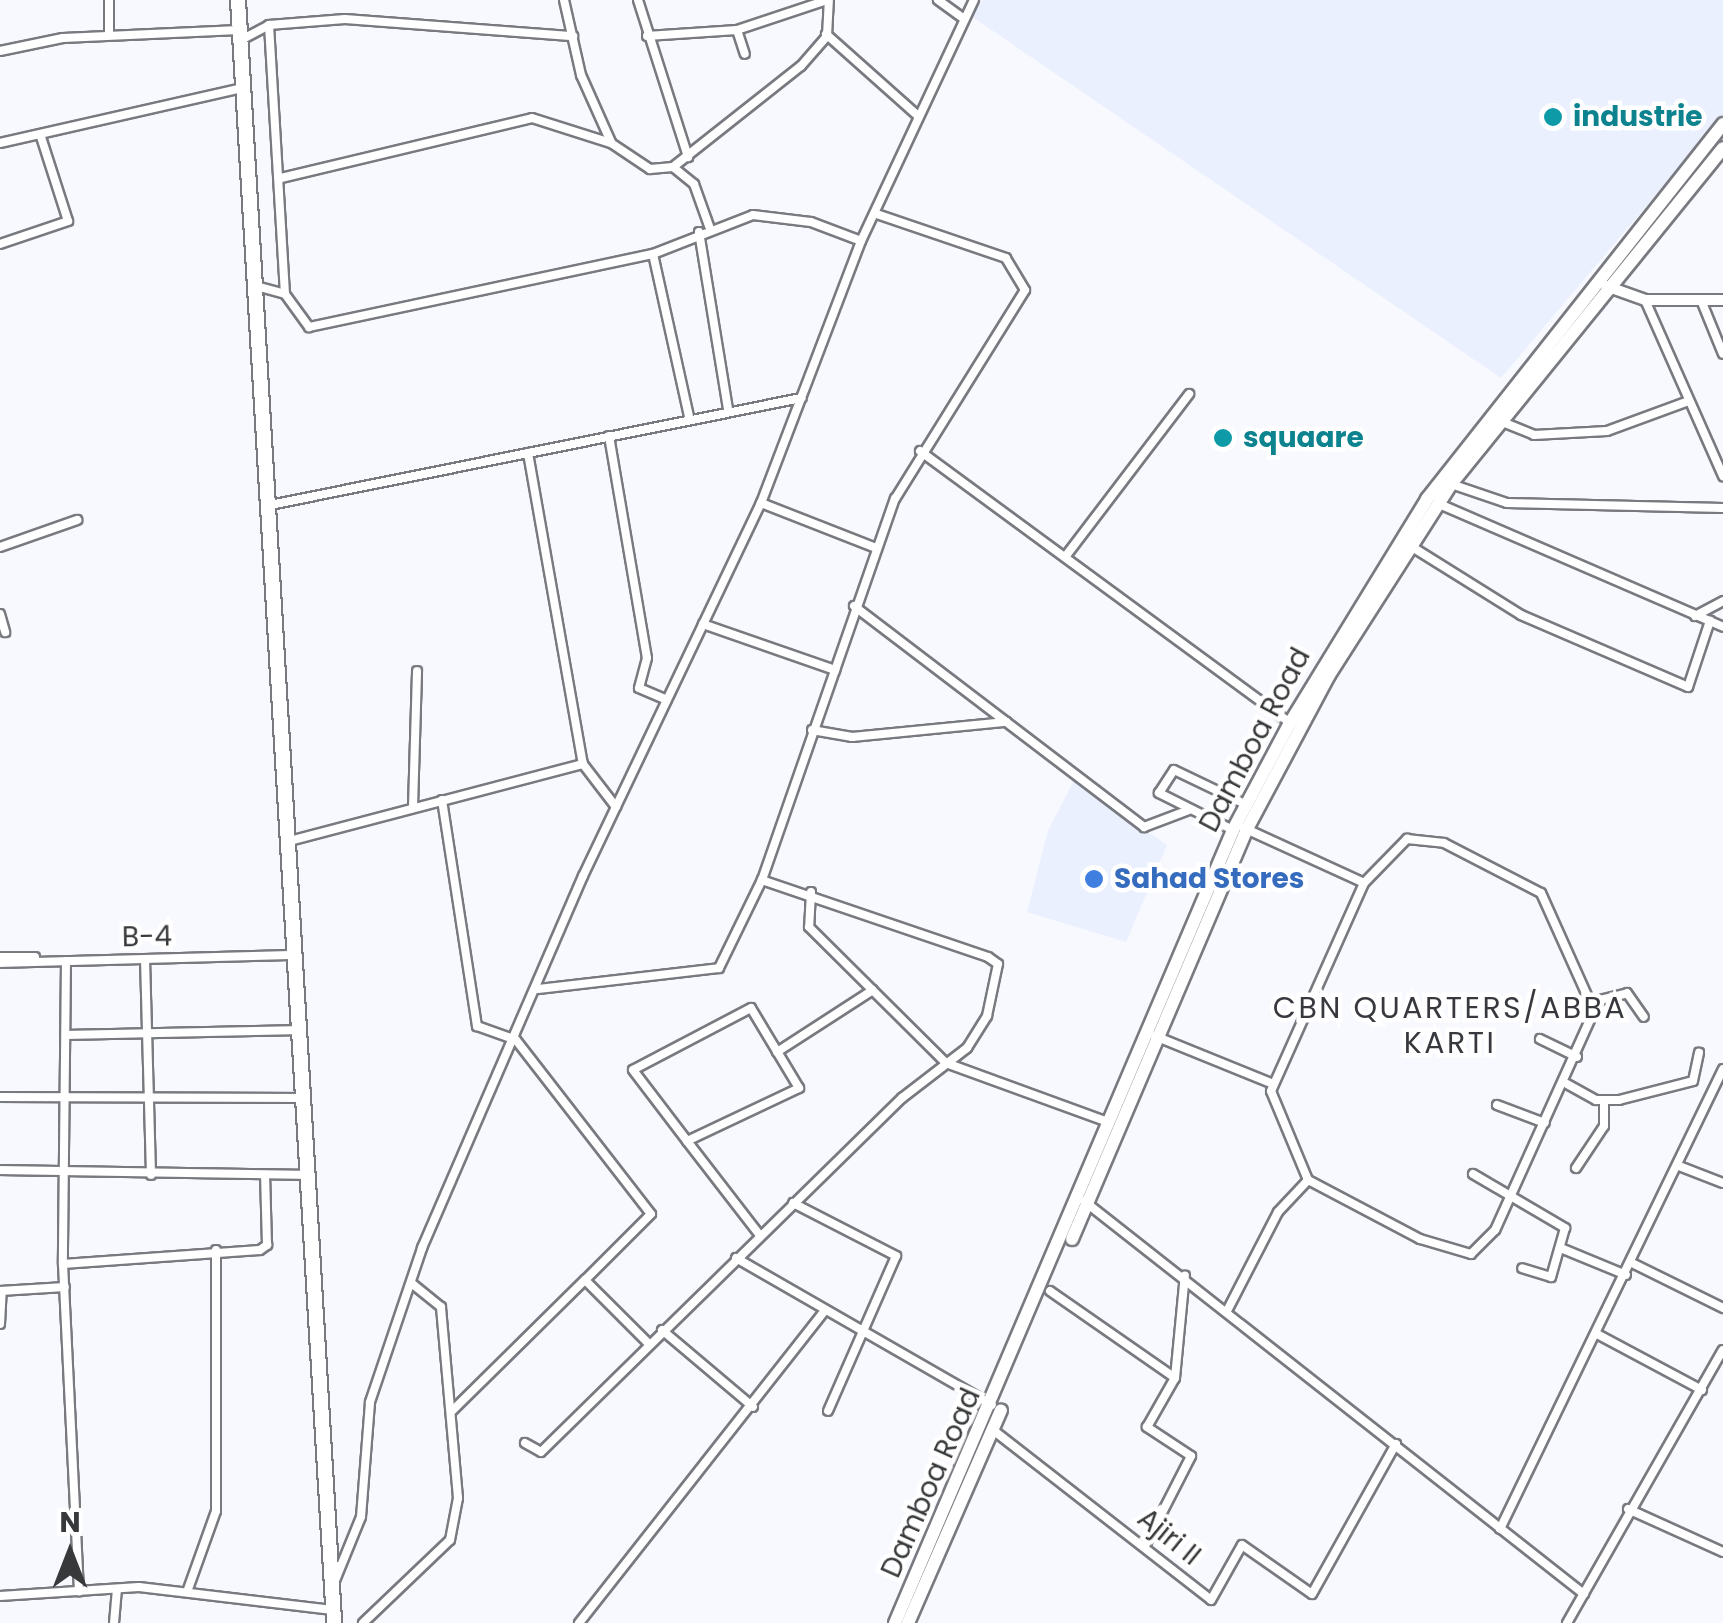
<!DOCTYPE html>
<html>
<head>
<meta charset="utf-8">
<style>
	body { margin:0 }
	#map { position:relative; width:1723px; height:1623px; overflow:hidden; background:#f7f9ff; font-family:Poppins,sans-serif }
	div>[style] { position:absolute }
	.built>* { inset:0; background:#ebf0fe }
	.roads { filter:drop-shadow(2px 0 #787a80) drop-shadow(-2px 0 #787a80) drop-shadow(0 2px #787a80) drop-shadow(0 -2px #787a80) }
	.minor>* { height:8px; margin:-4px; padding:0 4px; transform-origin:4px; border-radius:4px; background:#fff }
	.tertiary>* { height:10px; margin:-5px; padding:0 5px; transform-origin:5px; border-radius:5px; background:#fff }
	.primary>* { height:12px; margin:-6px; padding:0 6px; transform-origin:6px; border-radius:6px; background:#fff }
	.trunk>* { height:14px; margin:-7px; padding:0 7px; transform-origin:7px; border-radius:7px; background:#fff }
	.dots>* { width:28px; height:28px; translate:-50% -50%; box-sizing:border-box; border:5px solid #fff; border-radius:50% }
	span { translate:-50% -50%; white-space:nowrap; text-align:center; line-height:1.15; -webkit-text-stroke:9px #fff; paint-order:stroke }
	.culture-label { font-size:28px; color:#0d838f; font-weight:700 }
	.left { translate:0 -50%; text-align:left }
	.street-label { font-size:28px; color:#37393b }
	.shop-label { font-size:28px; color:#366cbe; font-weight:700 }
	.neighbourhood-label { font-size:30px; color:#37393e; letter-spacing:2.5px }
	.north { position:absolute; left:20px; top:1503px; width:100px; height:100px; -webkit-text-stroke:8px #fff; paint-order:stroke; rotate:0deg; font-size:28px; font-weight:700; line-height:40px; text-align:center; color:#37393b }
	.north::after { content:''; display:block; margin:auto; width:35px; height:45px; background:#37393b; clip-path:polygon(50% 0,100% 100%,50% 72%,0 100%) }
</style>
</head>
<body>
<div id="map">
	<div class="built">
		<div style="clip-path:polygon(983px 0,1723px 0,1723px 115px,1501px 378px,971px 16px)"></div>
		<div style="clip-path:polygon(1074px 780px,1167px 845px,1126px 942px,1027px 912px,1048px 831px)"></div>
	</div>
	<div class="roads">
		<div class="minor">
			<div style="left:564px;top:0;width:77px;rotate:77.2deg"></div>
			<div style="left:581px;top:75px;width:73px;rotate:65.9deg"></div>
			<div style="left:638px;top:0;width:165px;rotate:72.3deg"></div>
			<div style="left:938px;top:0;width:29px;rotate:36deg"></div>
			<div style="left:269px;top:25px;width:76px;rotate:-4.5deg"></div>
			<div style="left:345px;top:19px;width:229px;rotate:4.3deg"></div>
			<div style="left:737px;top:30px;width:95px;rotate:-18.4deg"></div>
			<div style="left:826px;top:34px;width:123px;rotate:41.7deg"></div>
			<div style="left:109px;top:35px;width:35px;rotate:-90deg"></div>
			<div style="left:647px;top:36px;width:90px;rotate:-3.8deg"></div>
			<div style="left:737px;top:30px;width:25px;rotate:72deg"></div>
			<div style="left:241px;top:40px;width:32px;rotate:-28deg"></div>
			<div style="left:269px;top:25px;width:269px;rotate:86.6deg"></div>
			<div style="left:0;top:51px;width:64px;rotate:-11.7deg"></div>
			<div style="left:63px;top:38px;width:176px;rotate:-2.6deg"></div>
			<div style="left:0;top:143px;width:248px;rotate:-12.8deg"></div>
			<div style="left:673px;top:167px;width:163px;rotate:-38.3deg"></div>
			<div style="left:801px;top:66px;width:40px;rotate:-49deg"></div>
			<div style="left:827px;top:36px;width:36px;rotate:-87deg"></div>
			<div style="left:281px;top:178px;width:258px;rotate:-13.4deg"></div>
			<div style="left:532px;top:118px;width:83px;rotate:17.6deg"></div>
			<div style="left:611px;top:143px;width:47px;rotate:33.7deg"></div>
			<div style="left:650px;top:169px;width:23px;rotate:-5deg"></div>
			<div style="left:673px;top:167px;width:27px;rotate:39deg"></div>
			<div style="left:694px;top:184px;width:45px;rotate:70.3deg"></div>
			<div style="left:699px;top:232px;width:180px;rotate:80.7deg"></div>
			<div style="left:0;top:244px;width:72px;rotate:-18.7deg"></div>
			<div style="left:68px;top:221px;width:91px;rotate:-107.8deg"></div>
			<div style="left:653px;top:254px;width:167px;rotate:77.5deg"></div>
			<div style="left:256px;top:286px;width:30px;rotate:15deg"></div>
			<div style="left:285px;top:294px;width:41px;rotate:54deg"></div>
			<div style="left:309px;top:327px;width:352px;rotate:-12deg"></div>
			<div style="left:653px;top:254px;width:107px;rotate:-21.3deg"></div>
			<div style="left:753px;top:215px;width:58px;rotate:6.9deg"></div>
			<div style="left:811px;top:222px;width:53px;rotate:20.8deg"></div>
			<div style="left:1645px;top:300px;width:193px;rotate:66.1deg"></div>
			<div style="left:1701px;top:300px;width:58px;rotate:67.8deg"></div>
			<div style="left:1500px;top:421px;width:37px;rotate:22deg"></div>
			<div style="left:1534px;top:435px;width:73px;rotate:-3.1deg"></div>
			<div style="left:1607px;top:431px;width:87px;rotate:-20.1deg"></div>
			<div style="left:609px;top:436px;width:225px;rotate:80.3deg"></div>
			<div style="left:647px;top:658px;width:31px;rotate:105deg"></div>
			<div style="left:639px;top:688px;width:30px;rotate:23deg"></div>
			<div style="left:920px;top:451px;width:459px;rotate:36.3deg"></div>
			<div style="left:528px;top:453px;width:316px;rotate:80deg"></div>
			<div style="left:583px;top:764px;width:54px;rotate:52.5deg"></div>
			<div style="left:1451px;top:484px;width:59px;rotate:18.7deg"></div>
			<div style="left:1507px;top:503px;width:216px;rotate:1.3deg"></div>
			<div style="left:761px;top:503px;width:123px;rotate:21.4deg"></div>
			<div style="left:1437px;top:503px;width:312px;rotate:23.4deg"></div>
			<div style="left:270px;top:505px;width:542px;rotate:-11.39deg"></div>
			<div style="left:1409px;top:545px;width:132px;rotate:32deg"></div>
			<div style="left:1521px;top:615px;width:182px;rotate:23.3deg"></div>
			<div style="left:1688px;top:687px;width:70px;rotate:-71.6deg"></div>
			<div style="left:0;top:547px;width:82px;rotate:-19.3deg"></div>
			<div style="left:1065px;top:557px;width:205px;rotate:-52.7deg"></div>
			<div style="left:854px;top:606px;width:365px;rotate:37.3deg"></div>
			<div style="left:1144px;top:827px;width:48px;rotate:-20.7deg"></div>
			<div style="left:0;top:614px;width:19px;rotate:74deg"></div>
			<div style="left:1695px;top:616px;width:32px;rotate:-28deg"></div>
			<div style="left:703px;top:624px;width:140px;rotate:19.2deg"></div>
			<div style="left:812px;top:730px;width:41px;rotate:9.9deg"></div>
			<div style="left:852px;top:737px;width:155px;rotate:-5.6deg"></div>
			<div style="left:442px;top:800px;width:229px;rotate:81.2deg"></div>
			<div style="left:477px;top:1026px;width:41px;rotate:19.7deg"></div>
			<div style="left:516px;top:1040px;width:220px;rotate:52.2deg"></div>
			<div style="left:651px;top:1214px;width:93px;rotate:135deg"></div>
			<div style="left:413px;top:807px;width:136px;rotate:-88.3deg"></div>
			<div style="left:1244px;top:828px;width:132px;rotate:24.6deg"></div>
			<div style="left:1233px;top:830px;width:83px;rotate:-153.4deg"></div>
			<div style="left:1159px;top:793px;width:27px;rotate:-57deg"></div>
			<div style="left:1174px;top:770px;width:81px;rotate:25.6deg"></div>
			<div style="left:1407px;top:839px;width:37px;rotate:6deg"></div>
			<div style="left:1444px;top:843px;width:109px;rotate:27.3deg"></div>
			<div style="left:1541px;top:893px;width:129px;rotate:65.8deg"></div>
			<div style="left:1594px;top:1011px;width:240px;rotate:114.3deg"></div>
			<div style="left:1495px;top:1230px;width:34px;rotate:135deg"></div>
			<div style="left:1471px;top:1254px;width:53px;rotate:-163.6deg"></div>
			<div style="left:1420px;top:1239px;width:127px;rotate:-152.2deg"></div>
			<div style="left:1308px;top:1180px;width:96px;rotate:-112.6deg"></div>
			<div style="left:1271px;top:1091px;width:228px;rotate:-65.9deg"></div>
			<div style="left:1364px;top:883px;width:62px;rotate:-45.7deg"></div>
			<div style="left:289px;top:841px;width:304px;rotate:-14.7deg"></div>
			<div style="left:811px;top:892px;width:35px;rotate:93deg"></div>
			<div style="left:809px;top:927px;width:193px;rotate:44.8deg"></div>
			<div style="left:946px;top:1063px;width:172px;rotate:20deg"></div>
			<div style="left:0;top:957px;width:35px"></div>
			<div style="left:145px;top:959px;width:216px;rotate:88.4deg"></div>
			<div style="left:66px;top:961px;width:303px;rotate:90.6deg"></div>
			<div style="left:63px;top:1264px;width:328px;rotate:87.2deg"></div>
			<div style="left:0;top:963px;width:295px;rotate:-1.6deg"></div>
			<div style="left:538px;top:989px;width:182px;rotate:-6.6deg"></div>
			<div style="left:719px;top:968px;width:98px;rotate:-64deg"></div>
			<div style="left:762px;top:880px;width:404px;rotate:-70.8deg"></div>
			<div style="left:895px;top:499px;width:246px;rotate:-58.1deg"></div>
			<div style="left:1025px;top:290px;width:37px;rotate:-121deg"></div>
			<div style="left:1006px;top:258px;width:139px;rotate:-161.2deg"></div>
			<div style="left:1592px;top:1002px;width:36px;rotate:-14deg"></div>
			<div style="left:1627px;top:993px;width:29px;rotate:55deg"></div>
			<div style="left:68px;top:1035px;width:231px;rotate:-1.2deg"></div>
			<div style="left:1155px;top:1036px;width:125px;rotate:22.1deg"></div>
			<div style="left:1540px;top:1039px;width:41px;rotate:25.9deg"></div>
			<div style="left:777px;top:1052px;width:114px;rotate:-32.9deg"></div>
			<div style="left:1567px;top:1084px;width:33px;rotate:29deg"></div>
			<div style="left:1596px;top:1100px;width:23px"></div>
			<div style="left:1619px;top:1100px;width:76px;rotate:-14.4deg"></div>
			<div style="left:1693px;top:1081px;width:29px;rotate:-78deg"></div>
			<div style="left:0;top:1097px;width:304px;rotate:0.2deg"></div>
			<div style="left:1497px;top:1105px;width:51px;rotate:20.6deg"></div>
			<div style="left:687px;top:1141px;width:124px;rotate:-25.3deg"></div>
			<div style="left:799px;top:1088px;width:93px;rotate:-121deg"></div>
			<div style="left:751px;top:1008px;width:133px;rotate:152.3deg"></div>
			<div style="left:633px;top:1070px;width:89px;rotate:52.7deg"></div>
			<div style="left:687px;top:1141px;width:118px;rotate:52.3deg"></div>
			<div style="left:1679px;top:1166px;width:47px;rotate:21.1deg"></div>
			<div style="left:1576px;top:1168px;width:50px;rotate:-56.3deg"></div>
			<div style="left:1604px;top:1126px;width:24px;rotate:-90deg"></div>
			<div style="left:0;top:1170px;width:309px;rotate:0.9deg"></div>
			<div style="left:1473px;top:1174px;width:107px;rotate:30.4deg"></div>
			<div style="left:1565px;top:1228px;width:51px;rotate:105.9deg"></div>
			<div style="left:1551px;top:1277px;width:30px;rotate:-163deg"></div>
			<div style="left:1084px;top:1201px;width:636px;rotate:38.17deg"></div>
			<div style="left:793px;top:1203px;width:116px;rotate:27.2deg"></div>
			<div style="left:896px;top:1256px;width:169px;rotate:113.7deg"></div>
			<div style="left:1563px;top:1249px;width:68px;rotate:22.4deg"></div>
			<div style="left:736px;top:1258px;width:295px;rotate:29.9deg"></div>
			<div style="left:1632px;top:1263px;width:102px;rotate:26.3deg"></div>
			<div style="left:63px;top:1264px;width:197px;rotate:-4.1deg"></div>
			<div style="left:260px;top:1250px;width:9px;rotate:-36deg"></div>
			<div style="left:267px;top:1245px;width:70px;rotate:-91.6deg"></div>
			<div style="left:0;top:1291px;width:65px;rotate:-3.5deg"></div>
			<div style="left:1050px;top:1291px;width:152px;rotate:34.8deg"></div>
			<div style="left:1228px;top:1309px;width:109px;rotate:-62.7deg"></div>
			<div style="left:1278px;top:1212px;width:44px;rotate:-46.8deg"></div>
			<div style="left:0;top:1324px;width:33px;rotate:-87deg"></div>
			<div style="left:662px;top:1330px;width:119px;rotate:40.2deg"></div>
			<div style="left:1597px;top:1334px;width:119px;rotate:28.1deg"></div>
			<div style="left:452px;top:1411px;width:187px;rotate:-44.6deg"></div>
			<div style="left:585px;top:1280px;width:89px;rotate:45deg"></div>
			<div style="left:993px;top:1430px;width:276px;rotate:37.9deg"></div>
			<div style="left:1211px;top:1600px;width:63px;rotate:-60.6deg"></div>
			<div style="left:1242px;top:1545px;width:85px;rotate:35deg"></div>
			<div style="left:1312px;top:1594px;width:172px;rotate:-60.8deg"></div>
			<div style="left:525px;top:1443px;width:18px;rotate:29deg"></div>
			<div style="left:541px;top:1452px;width:506px;rotate:-44.44deg"></div>
			<div style="left:902px;top:1098px;width:82px;rotate:-37.6deg"></div>
			<div style="left:967px;top:1048px;width:38px;rotate:-58deg"></div>
			<div style="left:987px;top:1016px;width:53px;rotate:-78.1deg"></div>
			<div style="left:998px;top:964px;width:12px;rotate:-145deg"></div>
			<div style="left:988px;top:957px;width:239px;rotate:-161.2deg"></div>
			<div style="left:1628px;top:1509px;width:104px;rotate:24.4deg"></div>
			<div style="left:1500px;top:1529px;width:511px;rotate:-64.14deg"></div>
			<div style="left:1145px;top:1546px;width:101px;rotate:-62.9deg"></div>
			<div style="left:1191px;top:1456px;width:53px;rotate:-146.6deg"></div>
			<div style="left:1147px;top:1427px;width:56px;rotate:-60.3deg"></div>
			<div style="left:1175px;top:1378px;width:103px;rotate:-84.5deg"></div>
			<div style="left:334px;top:1583px;width:71px;rotate:-67.8deg"></div>
			<div style="left:361px;top:1517px;width:115px;rotate:-85.5deg"></div>
			<div style="left:370px;top:1402px;width:163px;rotate:-71.3deg"></div>
			<div style="left:422px;top:1248px;width:405px;rotate:-66.6deg"></div>
			<div style="left:583px;top:876px;width:413px;rotate:-64.5deg"></div>
			<div style="left:761px;top:503px;width:280px;rotate:-69.1deg"></div>
			<div style="left:861px;top:241px;width:266px;rotate:-64.9deg"></div>
			<div style="left:187px;top:1592px;width:86px;rotate:-70.3deg"></div>
			<div style="left:216px;top:1511px;width:261px;rotate:-90deg"></div>
			<div style="left:0;top:1596px;width:139px;rotate:-3.7deg"></div>
			<div style="left:139px;top:1587px;width:195px;rotate:6.8deg"></div>
			<div style="left:114px;top:1623px;width:34px;rotate:-85deg"></div>
			<div style="left:363px;top:1623px;width:120px;rotate:-43.7deg"></div>
			<div style="left:450px;top:1540px;width:43px;rotate:-79.2deg"></div>
			<div style="left:458px;top:1498px;width:192px;rotate:-95.1deg"></div>
			<div style="left:441px;top:1307px;width:38px;rotate:-141deg"></div>
			<div style="left:579px;top:1623px;width:396px;rotate:-51.8deg"></div>
			<div style="left:1567px;top:1623px;width:314px;rotate:-60.3deg"></div>
		</div>
		<div class="tertiary">
			<div style="left:1606px;top:286px;width:41px;rotate:19.7deg"></div>
			<div style="left:1645px;top:300px;width:78px"></div>
		</div>
		<div class="primary">
			<div style="left:1072px;top:1239px;width:446px;rotate:-66.9deg"></div>
			<div style="left:1247px;top:829px;width:174px;rotate:-62deg"></div>
			<div style="left:1329px;top:675px;width:227px;rotate:-57.4deg"></div>
			<div style="left:1451px;top:484px;width:432px;rotate:-51deg"></div>
			<div style="left:895px;top:1623px;width:862px;rotate:-66.91deg"></div>
			<div style="left:1233px;top:830px;width:121px;rotate:-62deg"></div>
			<div style="left:1290px;top:723px;width:263px;rotate:-58.5deg"></div>
			<div style="left:1427px;top:499px;width:478px;rotate:-51.7deg"></div>
			<div style="left:908px;top:1623px;width:232px;rotate:-66.4deg"></div>
		</div>
		<div class="trunk">
			<div style="left:238px;top:0;width:1626px;rotate:86.61deg"></div>
		</div>
	</div>
	<div class="dots">
		<div style="left:1553px;top:117px;background:#0f9aa8"></div>
		<div style="left:1223px;top:438px;background:#0f9aa8"></div>
		<div style="left:1094px;top:879px;background:#3f7fe0"></div>
	</div>
	<div class="culture-label">
		<span class="left" style="left:1573px;top:117px">industrie</span>
		<span class="left" style="left:1243px;top:438px">squaare</span>
	</div>
	<div class="street-label">
		<span style="left:1255px;top:740px;rotate:-62deg">Damboa Road</span>
		<span style="left:147px;top:937px;rotate:-1deg">B-4</span>
		<span style="left:931px;top:1483px;rotate:-66deg">Damboa Road</span>
		<span style="left:1169px;top:1537px;rotate:39deg">Ajiri II</span>
	</div>
	<div class="shop-label">
		<span class="left" style="left:1114px;top:879px">Sahad Stores</span>
	</div>
	<div class="neighbourhood-label">
		<span style="left:1450px;top:1025px">CBN QUARTERS/ABBA<br>KARTI</span>
	</div>
	<div class="north">N</div>
</div>
</body>
</html>
